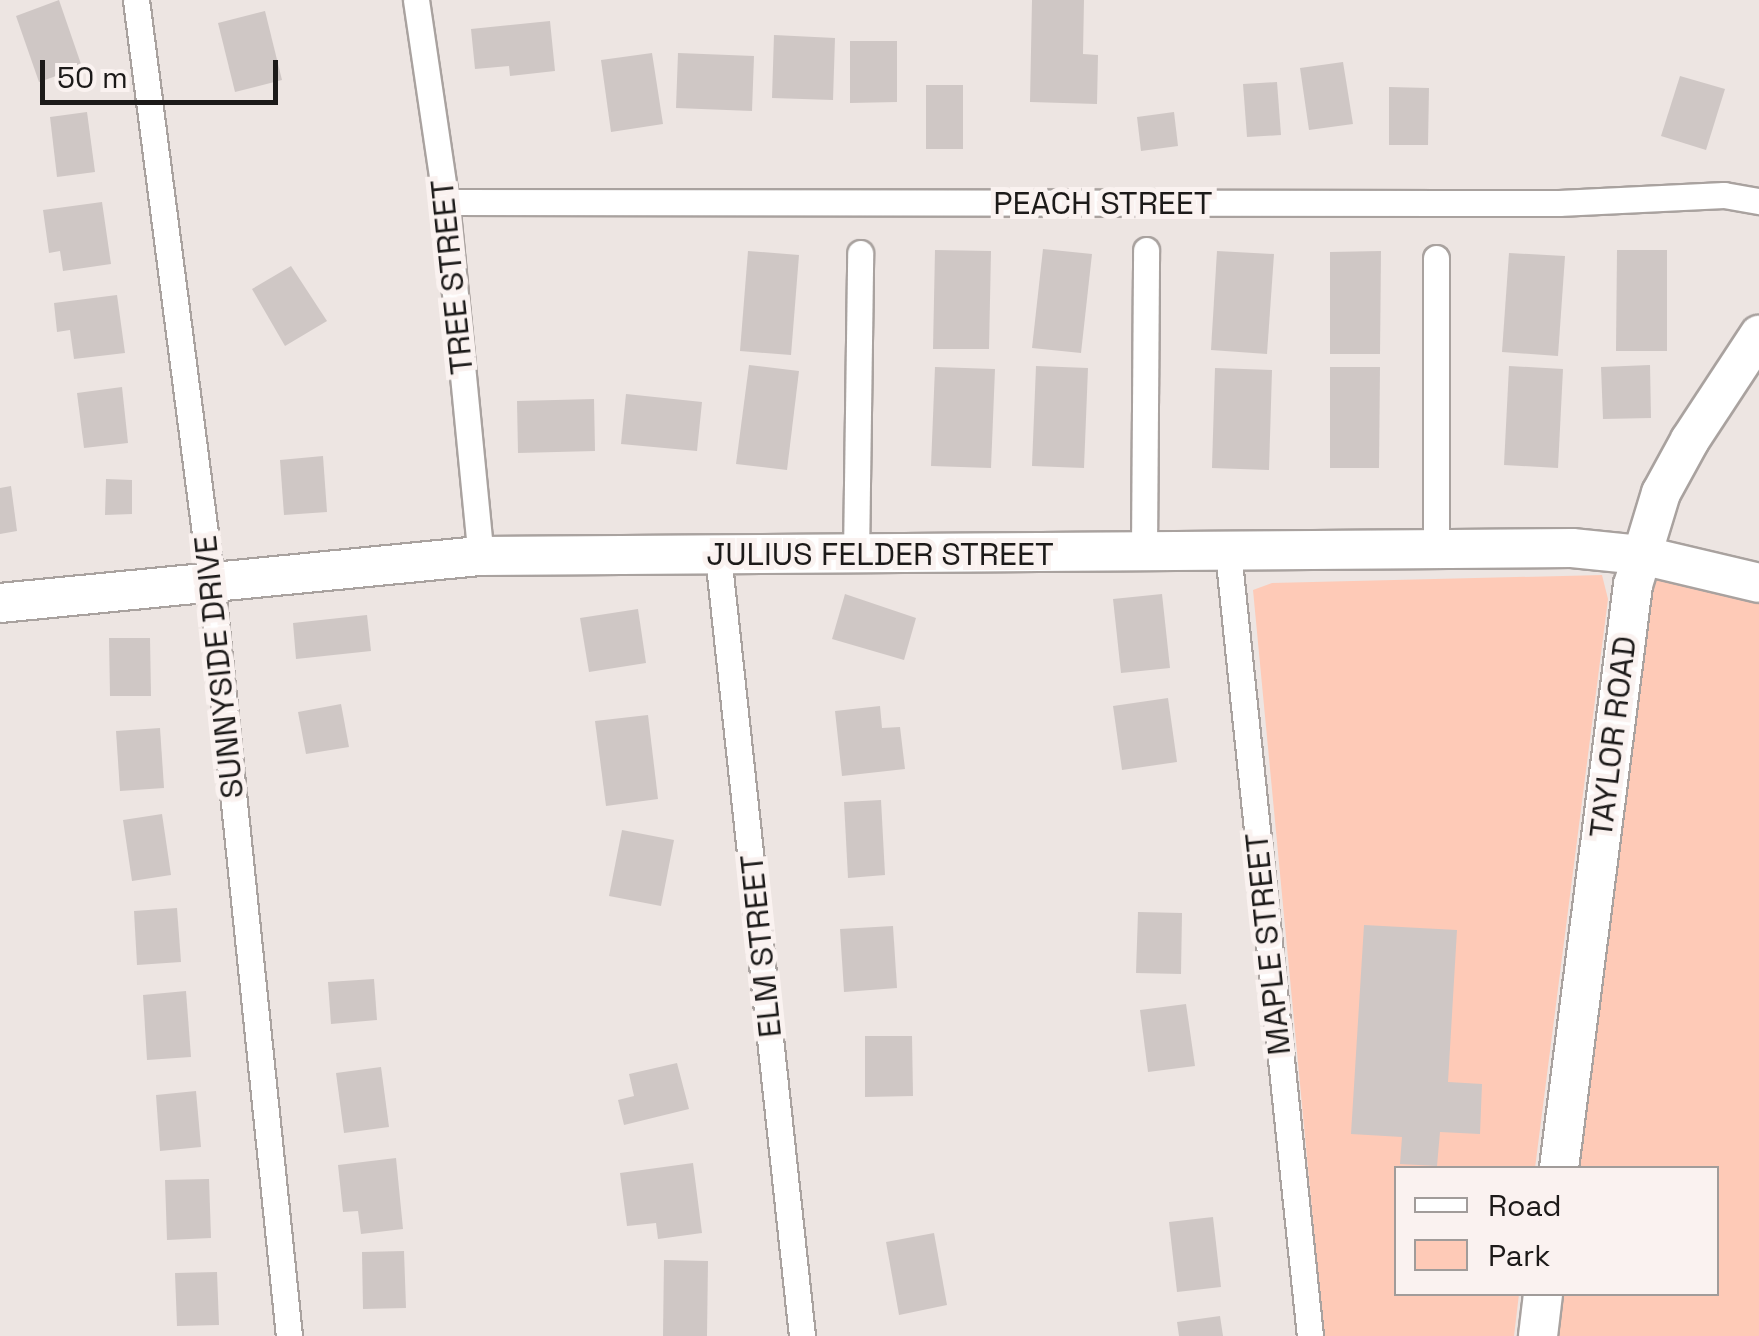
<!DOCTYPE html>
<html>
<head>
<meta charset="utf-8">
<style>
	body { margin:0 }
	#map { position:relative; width:1759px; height:1336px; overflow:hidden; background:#ede5e2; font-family:"Space Grotesk",sans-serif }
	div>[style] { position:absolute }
	.green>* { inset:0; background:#fecab7 }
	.building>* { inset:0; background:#cfc7c5 }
	.roads { filter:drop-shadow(2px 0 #a9a29f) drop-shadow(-2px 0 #a9a29f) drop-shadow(0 2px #a9a29f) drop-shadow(0 -2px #a9a29f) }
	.street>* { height:25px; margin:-12.5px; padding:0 12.5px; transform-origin:12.5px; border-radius:12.5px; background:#fff }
	.secondary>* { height:38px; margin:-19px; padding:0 19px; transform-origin:19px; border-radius:19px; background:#fff }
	span { translate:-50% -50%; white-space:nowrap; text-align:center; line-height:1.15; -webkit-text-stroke:10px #faf2f0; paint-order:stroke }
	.street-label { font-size:32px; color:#1c1a19 }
	.legend { position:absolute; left:1394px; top:1166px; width:325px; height:130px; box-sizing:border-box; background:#faf2f0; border:2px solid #a19c9a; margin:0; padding:12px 18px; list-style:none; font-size:30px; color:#1c1a19 }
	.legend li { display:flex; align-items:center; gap:20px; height:50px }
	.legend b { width:50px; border:2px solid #a19c9a }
	.scale { position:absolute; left:40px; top:60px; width:238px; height:45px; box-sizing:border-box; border:5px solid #1c1a19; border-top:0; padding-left:12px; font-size:30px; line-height:35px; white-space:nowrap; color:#1c1a19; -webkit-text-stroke:8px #faf2f0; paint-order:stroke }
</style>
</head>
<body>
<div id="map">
	<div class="green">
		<div style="clip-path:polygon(1641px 555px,1759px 583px,1759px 1336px,1538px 1336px,1543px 1294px,1716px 1294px,1716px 1168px,1559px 1168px)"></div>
		<div style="clip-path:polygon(1602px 575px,1608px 599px,1535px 1168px,1396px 1168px,1396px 1294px,1519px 1294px,1514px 1336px,1324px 1336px,1253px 590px,1272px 583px)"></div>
	</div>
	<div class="building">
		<div style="clip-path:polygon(59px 0,82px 67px,39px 82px,16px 16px)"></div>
		<div style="clip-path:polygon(1032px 0,1084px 0,1083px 54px,1098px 55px,1097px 104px,1030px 102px)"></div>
		<div style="clip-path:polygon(265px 11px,282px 80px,235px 92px,218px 23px)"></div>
		<div style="clip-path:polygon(550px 21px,555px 71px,510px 76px,509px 66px,475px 69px,471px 29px)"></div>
		<div style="clip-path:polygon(774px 35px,835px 38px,833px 100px,772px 98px)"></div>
		<div style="clip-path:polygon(850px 41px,897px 41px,897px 102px,850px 103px)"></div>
		<div style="clip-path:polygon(652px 53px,663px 124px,611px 132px,601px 60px)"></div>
		<div style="clip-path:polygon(678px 53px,754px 56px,752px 111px,676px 108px)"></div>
		<div style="clip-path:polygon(1343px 62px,1353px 124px,1309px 130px,1300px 68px)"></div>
		<div style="clip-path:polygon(1680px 76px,1725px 89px,1706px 150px,1661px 136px)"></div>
		<div style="clip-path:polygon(1277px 82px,1281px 135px,1247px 137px,1243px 84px)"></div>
		<div style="clip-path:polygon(926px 85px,963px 85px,963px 149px,926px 149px)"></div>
		<div style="clip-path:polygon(1389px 87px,1429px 88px,1428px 145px,1389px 145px)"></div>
		<div style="clip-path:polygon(87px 112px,95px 172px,57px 177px,50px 117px)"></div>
		<div style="clip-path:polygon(1174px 112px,1178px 146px,1141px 151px,1137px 117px)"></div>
		<div style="clip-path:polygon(102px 202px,111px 264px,63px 271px,60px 251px,49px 253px,43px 210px)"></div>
		<div style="clip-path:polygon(1043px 249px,1092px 254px,1081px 353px,1032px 348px)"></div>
		<div style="clip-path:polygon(935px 250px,991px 251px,989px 349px,933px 349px)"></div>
		<div style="clip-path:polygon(1617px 250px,1667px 250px,1667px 351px,1616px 351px)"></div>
		<div style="clip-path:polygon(748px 251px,799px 255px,791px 355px,740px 351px)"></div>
		<div style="clip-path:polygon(1217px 251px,1274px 254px,1267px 354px,1211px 350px)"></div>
		<div style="clip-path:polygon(1381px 251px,1380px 354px,1330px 354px,1330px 252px)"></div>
		<div style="clip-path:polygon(1509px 253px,1565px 256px,1558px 356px,1502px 352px)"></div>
		<div style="clip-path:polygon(291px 266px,327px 321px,285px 346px,252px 289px)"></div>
		<div style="clip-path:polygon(117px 295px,125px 353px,74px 359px,70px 330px,57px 332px,54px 303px)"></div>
		<div style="clip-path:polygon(749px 365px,799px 371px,787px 470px,736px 464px)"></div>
		<div style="clip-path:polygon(1650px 365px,1651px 418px,1603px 419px,1601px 367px)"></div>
		<div style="clip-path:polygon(1036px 366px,1088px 368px,1084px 468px,1032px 466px)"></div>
		<div style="clip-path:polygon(1509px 366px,1563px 369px,1558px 468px,1504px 465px)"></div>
		<div style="clip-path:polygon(935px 367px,995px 369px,991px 468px,931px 466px)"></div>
		<div style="clip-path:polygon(1330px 367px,1380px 367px,1379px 468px,1330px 468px)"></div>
		<div style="clip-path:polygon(1215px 368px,1272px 370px,1269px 470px,1212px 468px)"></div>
		<div style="clip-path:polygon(122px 387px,128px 443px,84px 448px,77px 393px)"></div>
		<div style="clip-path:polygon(626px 394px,702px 402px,697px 451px,621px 444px)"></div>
		<div style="clip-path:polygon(594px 399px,595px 451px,518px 453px,517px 401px)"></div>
		<div style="clip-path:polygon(323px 456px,327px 512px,284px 515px,280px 460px)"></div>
		<div style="clip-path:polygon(106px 479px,132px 480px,132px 514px,105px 515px)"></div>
		<div style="clip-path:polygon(11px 486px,17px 531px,0 534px,0 488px)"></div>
		<div style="clip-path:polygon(845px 594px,916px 618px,904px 660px,832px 639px)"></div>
		<div style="clip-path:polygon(1162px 594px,1170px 668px,1121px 673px,1113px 599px)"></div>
		<div style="clip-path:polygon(638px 609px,646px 663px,589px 672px,580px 618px)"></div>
		<div style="clip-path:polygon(367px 615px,371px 651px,296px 659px,293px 623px)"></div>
		<div style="clip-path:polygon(109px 638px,150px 638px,151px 696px,110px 696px)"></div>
		<div style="clip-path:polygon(1168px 698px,1177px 762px,1122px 770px,1113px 706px)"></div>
		<div style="clip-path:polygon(341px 704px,349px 747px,306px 754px,298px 712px)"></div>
		<div style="clip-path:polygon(880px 706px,882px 728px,900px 727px,905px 769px,842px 776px,835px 711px)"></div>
		<div style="clip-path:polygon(648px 715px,658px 799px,606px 806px,595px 721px)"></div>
		<div style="clip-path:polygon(160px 728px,164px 788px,120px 791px,116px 731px)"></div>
		<div style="clip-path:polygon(881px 800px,885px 875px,848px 878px,844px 802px)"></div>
		<div style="clip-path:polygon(162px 814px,171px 875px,132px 881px,123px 820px)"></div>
		<div style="clip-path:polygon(622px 830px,674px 840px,661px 906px,609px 896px)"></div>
		<div style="clip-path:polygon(177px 908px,181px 962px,137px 965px,134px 911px)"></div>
		<div style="clip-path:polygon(1138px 912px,1182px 913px,1181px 974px,1136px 973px)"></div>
		<div style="clip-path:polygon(1364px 925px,1457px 930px,1448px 1082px,1482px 1084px,1480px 1134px,1440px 1132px,1437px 1166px,1400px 1164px,1402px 1137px,1351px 1134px)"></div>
		<div style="clip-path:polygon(893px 926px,897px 988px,844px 992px,840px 929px)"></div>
		<div style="clip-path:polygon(374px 979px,377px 1020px,331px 1024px,328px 982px)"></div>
		<div style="clip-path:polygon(186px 991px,191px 1057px,147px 1060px,143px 995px)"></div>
		<div style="clip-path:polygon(1186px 1004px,1195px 1066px,1148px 1072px,1140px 1010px)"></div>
		<div style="clip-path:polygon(865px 1036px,912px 1036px,913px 1096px,865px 1097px)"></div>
		<div style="clip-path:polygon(677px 1063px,689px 1109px,624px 1125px,618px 1100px,634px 1096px,629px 1074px)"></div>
		<div style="clip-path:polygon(381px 1067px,389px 1127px,344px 1133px,336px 1073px)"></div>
		<div style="clip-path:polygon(196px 1091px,201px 1147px,160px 1151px,156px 1095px)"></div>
		<div style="clip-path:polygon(396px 1158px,403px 1229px,361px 1234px,358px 1211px,343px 1212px,338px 1165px)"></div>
		<div style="clip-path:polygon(693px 1163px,702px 1233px,658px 1239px,656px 1223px,627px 1226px,620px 1173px)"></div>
		<div style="clip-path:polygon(209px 1179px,211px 1238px,167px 1240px,165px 1180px)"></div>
		<div style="clip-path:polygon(1213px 1217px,1221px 1287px,1177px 1292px,1169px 1222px)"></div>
		<div style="clip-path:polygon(934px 1233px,947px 1305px,899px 1315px,886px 1242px)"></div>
		<div style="clip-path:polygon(404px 1251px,406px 1308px,363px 1309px,362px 1252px)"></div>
		<div style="clip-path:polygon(664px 1260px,708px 1261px,707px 1336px,663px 1336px)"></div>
		<div style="clip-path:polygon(217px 1272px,219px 1325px,177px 1326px,175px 1273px)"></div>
		<div style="clip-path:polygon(1220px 1316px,1223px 1336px,1179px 1336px,1177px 1322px)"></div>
	</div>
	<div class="roads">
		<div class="street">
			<div style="left:136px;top:0;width:585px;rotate:82.63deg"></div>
			<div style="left:211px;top:580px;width:760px;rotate:84.11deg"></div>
			<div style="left:416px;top:0;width:204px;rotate:81.6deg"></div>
			<div style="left:446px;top:202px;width:356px;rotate:84.4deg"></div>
			<div style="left:446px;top:202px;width:1113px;rotate:0.05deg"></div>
			<div style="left:1559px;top:203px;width:165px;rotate:-2.8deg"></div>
			<div style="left:1724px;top:195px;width:36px;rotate:10deg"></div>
			<div style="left:1436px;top:550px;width:292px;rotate:-90deg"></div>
			<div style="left:1144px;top:552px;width:302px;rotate:-89.6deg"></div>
			<div style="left:1228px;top:552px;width:788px;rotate:84.03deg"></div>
			<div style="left:718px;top:555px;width:786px;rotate:83.86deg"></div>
			<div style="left:856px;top:556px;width:303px;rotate:-89.2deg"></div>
		</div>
		<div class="secondary">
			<div style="left:0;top:603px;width:483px;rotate:-5.6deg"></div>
			<div style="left:481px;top:556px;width:1091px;rotate:-0.42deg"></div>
			<div style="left:1572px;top:548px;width:69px;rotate:5.8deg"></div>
			<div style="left:1641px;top:555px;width:121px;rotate:13.3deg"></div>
			<div style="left:1559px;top:1168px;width:588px;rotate:-82.77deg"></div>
			<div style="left:1633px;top:585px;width:96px;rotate:-73.1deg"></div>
			<div style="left:1661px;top:493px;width:60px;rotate:-61.3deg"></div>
			<div style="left:1690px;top:440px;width:126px;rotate:-56.7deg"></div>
			<div style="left:1538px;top:1336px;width:42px;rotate:-83.2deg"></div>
		</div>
	</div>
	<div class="street-label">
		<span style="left:1103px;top:203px">PEACH STREET</span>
		<span style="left:452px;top:277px;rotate:-96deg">TREE STREET</span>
		<span style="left:880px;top:554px">JULIUS FELDER STREET</span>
		<span style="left:219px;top:667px;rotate:-96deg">SUNNYSIDE DRIVE</span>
		<span style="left:1613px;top:737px;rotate:-83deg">TAYLOR ROAD</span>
		<span style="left:1268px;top:944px;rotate:-96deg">MAPLE STREET</span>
		<span style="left:761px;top:946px;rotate:-96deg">ELM STREET</span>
	</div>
	<ul class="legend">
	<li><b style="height:12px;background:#fff"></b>Road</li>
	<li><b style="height:28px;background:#fecab7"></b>Park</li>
	</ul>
	<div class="scale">50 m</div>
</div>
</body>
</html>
